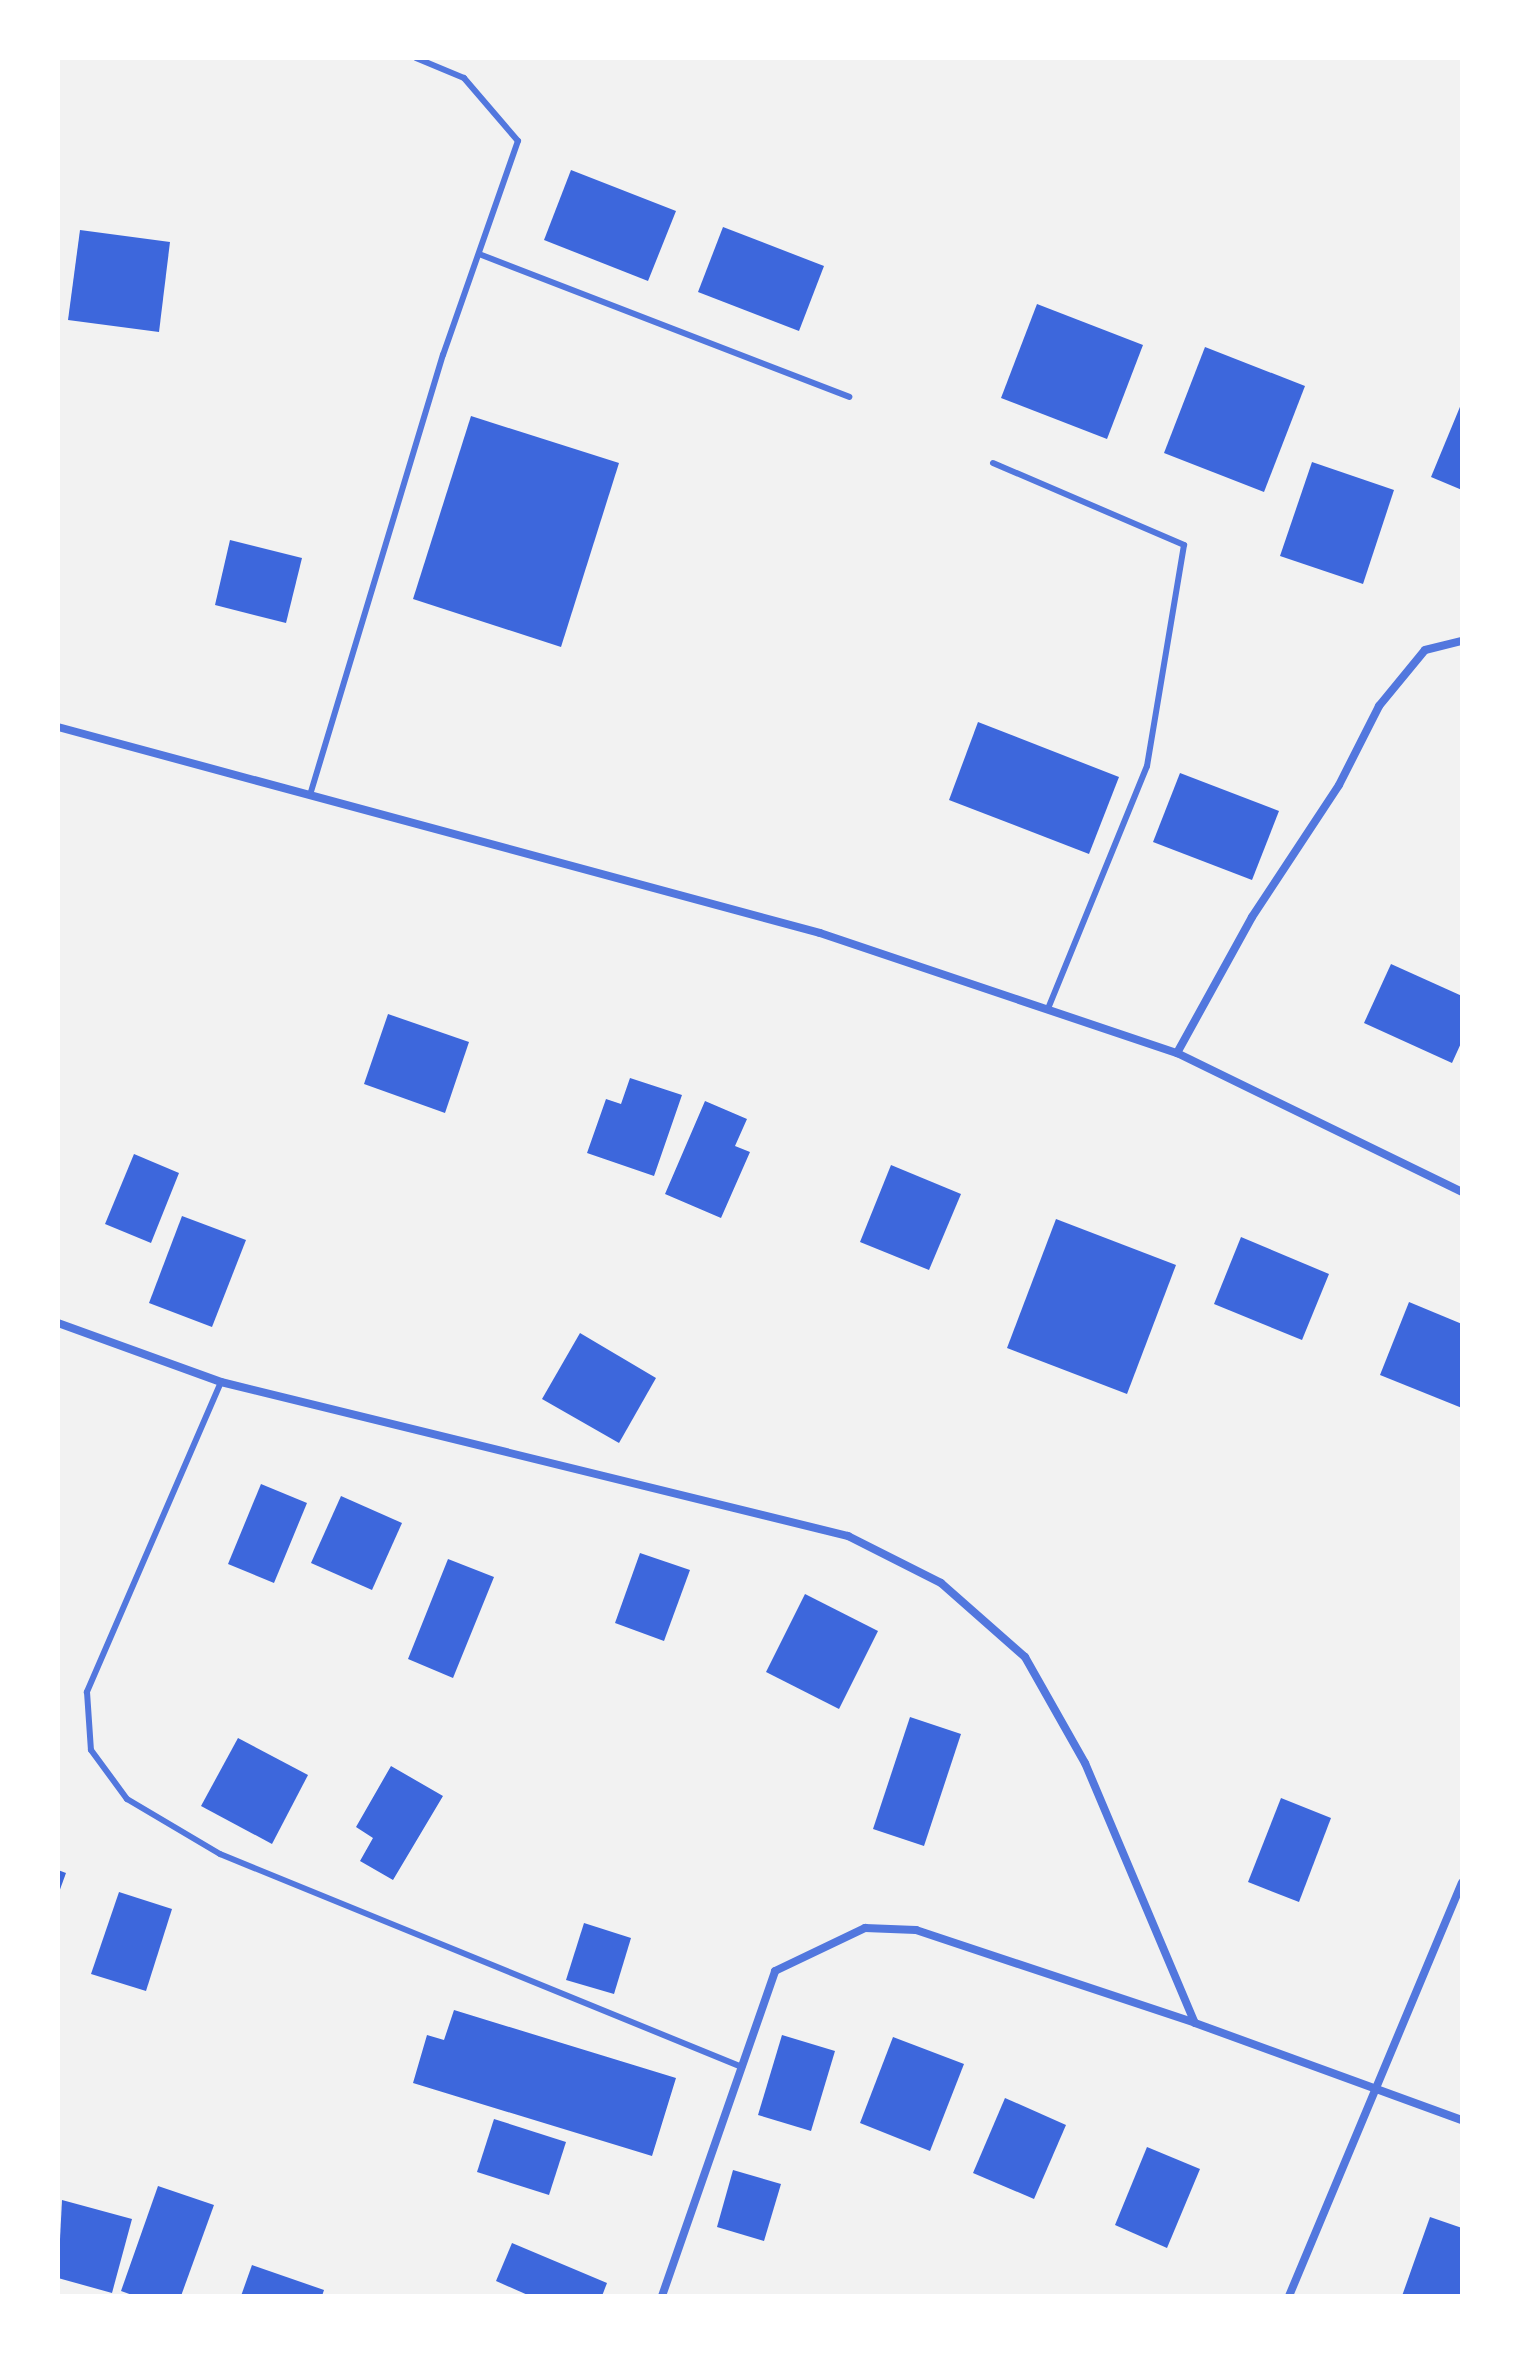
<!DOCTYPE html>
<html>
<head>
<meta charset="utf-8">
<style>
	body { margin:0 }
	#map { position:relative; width:1520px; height:2354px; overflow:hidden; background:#f2f2f2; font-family:"Sofia Sans Condensed",sans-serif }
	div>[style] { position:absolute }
	.building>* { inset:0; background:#3d67dc }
	.service>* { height:6px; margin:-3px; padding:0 3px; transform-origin:3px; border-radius:3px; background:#5277de }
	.minor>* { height:8px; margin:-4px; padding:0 4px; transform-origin:4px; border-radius:4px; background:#5277de }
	span { translate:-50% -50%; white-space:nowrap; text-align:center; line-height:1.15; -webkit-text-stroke:8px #fff; paint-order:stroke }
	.frame { position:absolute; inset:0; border:60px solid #fff; pointer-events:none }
</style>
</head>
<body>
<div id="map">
	<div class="building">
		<div style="clip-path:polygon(571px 170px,676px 211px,648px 281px,544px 240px)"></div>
		<div style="clip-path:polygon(723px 227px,824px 266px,799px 331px,698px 292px)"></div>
		<div style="clip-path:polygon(80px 230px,170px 242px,159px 332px,68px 320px)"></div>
		<div style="clip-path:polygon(1037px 304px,1143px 345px,1107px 439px,1001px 398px)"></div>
		<div style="clip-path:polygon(1205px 347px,1305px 386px,1264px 492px,1164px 453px)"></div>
		<div style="clip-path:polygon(1462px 402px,1462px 490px,1431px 477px)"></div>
		<div style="clip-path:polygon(471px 416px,619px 463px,561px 647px,413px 599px)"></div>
		<div style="clip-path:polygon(1312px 462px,1394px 490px,1363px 584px,1280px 556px)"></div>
		<div style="clip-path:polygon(230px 540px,302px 558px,286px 623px,215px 605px)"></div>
		<div style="clip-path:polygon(978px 722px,1119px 777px,1089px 854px,949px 800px)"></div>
		<div style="clip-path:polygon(1180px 773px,1279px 811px,1252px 880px,1153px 842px)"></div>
		<div style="clip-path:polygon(1391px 964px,1462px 996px,1462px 1041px,1452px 1063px,1364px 1023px)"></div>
		<div style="clip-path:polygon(388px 1014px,469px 1042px,445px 1113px,364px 1084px)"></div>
		<div style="clip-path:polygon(630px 1078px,682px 1095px,654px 1176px,587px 1153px,606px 1099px,621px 1104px)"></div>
		<div style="clip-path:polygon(705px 1101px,747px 1119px,735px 1146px,750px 1152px,721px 1218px,665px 1194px)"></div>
		<div style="clip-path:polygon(134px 1154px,179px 1173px,151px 1243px,105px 1224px)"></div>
		<div style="clip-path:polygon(891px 1165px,961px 1194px,929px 1270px,860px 1242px)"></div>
		<div style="clip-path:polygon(182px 1216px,246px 1240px,212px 1327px,149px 1303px)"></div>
		<div style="clip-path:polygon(1056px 1219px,1176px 1265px,1127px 1394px,1007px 1348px)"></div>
		<div style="clip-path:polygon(1241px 1237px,1329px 1274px,1302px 1340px,1214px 1304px)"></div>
		<div style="clip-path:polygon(1409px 1302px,1462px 1324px,1462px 1408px,1380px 1375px)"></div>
		<div style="clip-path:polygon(580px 1333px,656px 1378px,619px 1443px,542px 1399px)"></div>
		<div style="clip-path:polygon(261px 1484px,307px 1503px,274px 1583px,228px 1564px)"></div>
		<div style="clip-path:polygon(341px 1496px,402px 1523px,372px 1590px,311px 1563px)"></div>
		<div style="clip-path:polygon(640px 1553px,690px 1570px,664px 1641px,615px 1623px)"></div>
		<div style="clip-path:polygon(448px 1559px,494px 1577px,453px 1678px,408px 1659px)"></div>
		<div style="clip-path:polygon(805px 1594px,878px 1631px,839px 1709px,766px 1672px)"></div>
		<div style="clip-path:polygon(910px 1717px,961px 1734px,924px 1846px,873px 1829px)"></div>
		<div style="clip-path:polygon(238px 1738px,308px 1775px,272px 1844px,201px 1806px)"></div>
		<div style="clip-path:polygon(391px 1766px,443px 1796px,393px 1880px,360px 1861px,373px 1838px,356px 1827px)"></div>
		<div style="clip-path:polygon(1281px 1798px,1331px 1818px,1299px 1902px,1248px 1882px)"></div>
		<div style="clip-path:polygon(58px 1870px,66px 1873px,58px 1895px)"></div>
		<div style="clip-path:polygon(119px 1892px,172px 1909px,146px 1991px,91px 1974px)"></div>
		<div style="clip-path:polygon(584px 1923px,631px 1938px,614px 1994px,566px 1980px)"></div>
		<div style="clip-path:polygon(454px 2010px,676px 2078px,652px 2156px,413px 2083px,427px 2035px,444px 2040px)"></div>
		<div style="clip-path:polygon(782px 2035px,835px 2051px,811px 2131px,758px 2115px)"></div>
		<div style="clip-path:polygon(893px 2037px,964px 2064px,930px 2151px,860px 2123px)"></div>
		<div style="clip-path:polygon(1005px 2098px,1066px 2125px,1034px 2199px,973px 2173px)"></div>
		<div style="clip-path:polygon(494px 2119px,566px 2142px,549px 2195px,477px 2172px)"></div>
		<div style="clip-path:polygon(1147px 2147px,1200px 2169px,1167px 2248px,1115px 2225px)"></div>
		<div style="clip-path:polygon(733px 2170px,781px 2184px,764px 2241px,717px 2227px)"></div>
		<div style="clip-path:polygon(158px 2186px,214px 2205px,181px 2296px,135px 2296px,121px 2291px)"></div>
		<div style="clip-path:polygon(62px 2200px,132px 2219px,112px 2293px,58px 2278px)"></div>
		<div style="clip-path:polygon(1430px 2217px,1462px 2228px,1462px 2296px,1402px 2296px)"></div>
		<div style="clip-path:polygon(512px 2243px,607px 2283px,602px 2296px,530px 2296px,496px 2281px)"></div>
		<div style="clip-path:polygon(252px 2265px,324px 2290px,322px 2296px,241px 2296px)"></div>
	</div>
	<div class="service">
		<div style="left:479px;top:254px;width:397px;rotate:21.1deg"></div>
		<div style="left:993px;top:463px;width:208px;rotate:23.2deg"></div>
		<div style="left:1184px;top:545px;width:224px;rotate:99.5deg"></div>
		<div style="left:1147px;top:766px;width:262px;rotate:112.2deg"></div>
		<div style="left:310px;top:795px;width:460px;rotate:-73.2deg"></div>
		<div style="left:443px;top:355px;width:227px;rotate:-70.7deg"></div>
		<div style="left:518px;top:141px;width:83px;rotate:-130.6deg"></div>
		<div style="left:464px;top:78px;width:52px;rotate:-157.4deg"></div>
		<div style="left:221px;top:1382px;width:338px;rotate:113.4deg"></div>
		<div style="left:87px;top:1692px;width:58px;rotate:86.1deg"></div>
		<div style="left:91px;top:1750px;width:61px;rotate:53.7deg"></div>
		<div style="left:127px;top:1799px;width:108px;rotate:30.6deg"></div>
		<div style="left:220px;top:1854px;width:564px;rotate:22.2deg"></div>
	</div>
	<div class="minor">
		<div style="left:58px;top:727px;width:789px;rotate:15.13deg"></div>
		<div style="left:820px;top:933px;width:377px;rotate:18.6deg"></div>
		<div style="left:1177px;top:1053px;width:317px;rotate:26deg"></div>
		<div style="left:1177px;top:1053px;width:155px;rotate:-61.1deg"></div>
		<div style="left:1252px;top:917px;width:158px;rotate:-56.6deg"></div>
		<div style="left:1339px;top:785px;width:89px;rotate:-63.1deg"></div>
		<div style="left:1379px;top:706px;width:72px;rotate:-50.6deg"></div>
		<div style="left:1425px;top:650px;width:38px;rotate:-14deg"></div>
		<div style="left:58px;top:1323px;width:173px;rotate:19.9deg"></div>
		<div style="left:221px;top:1382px;width:646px;rotate:13.8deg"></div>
		<div style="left:848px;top:1536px;width:104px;rotate:26.8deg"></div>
		<div style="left:941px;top:1583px;width:112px;rotate:41.4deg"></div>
		<div style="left:1025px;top:1657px;width:122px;rotate:60.5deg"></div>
		<div style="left:1085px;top:1763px;width:282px;rotate:67.1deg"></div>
		<div style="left:1195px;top:2023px;width:284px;rotate:20deg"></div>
		<div style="left:662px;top:2296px;width:344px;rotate:-70.8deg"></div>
		<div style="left:775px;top:1971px;width:100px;rotate:-25.5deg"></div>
		<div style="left:865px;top:1928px;width:51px;rotate:2.2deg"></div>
		<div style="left:916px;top:1930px;width:294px;rotate:18.4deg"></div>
		<div style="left:1289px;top:2296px;width:448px;rotate:-67.3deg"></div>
	</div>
	<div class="frame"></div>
</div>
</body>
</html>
